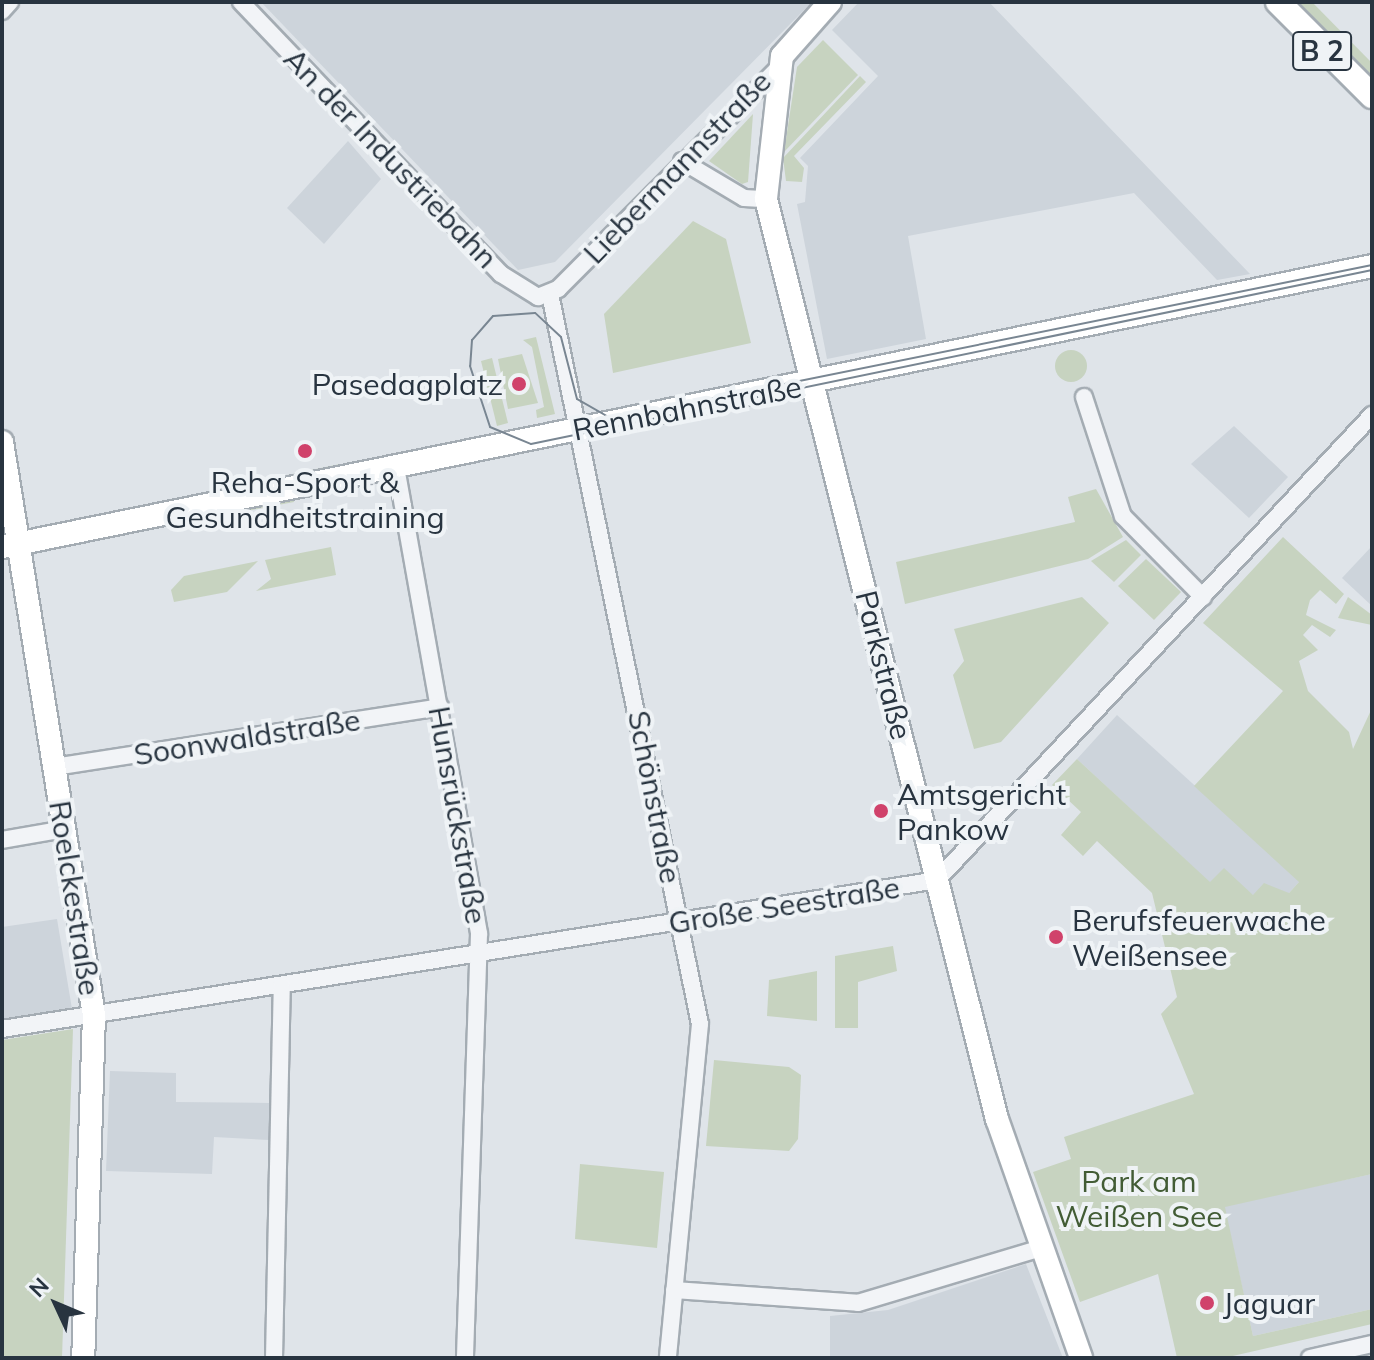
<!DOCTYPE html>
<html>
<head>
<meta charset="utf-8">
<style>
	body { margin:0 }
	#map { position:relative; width:1374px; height:1360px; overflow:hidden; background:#dfe4e9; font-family:Mulish,sans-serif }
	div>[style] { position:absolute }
	.built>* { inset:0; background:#cdd4db }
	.green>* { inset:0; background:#c7d3c0 }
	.round { border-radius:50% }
	.roads { filter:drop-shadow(2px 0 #a4acb3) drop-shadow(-2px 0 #a4acb3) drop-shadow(0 2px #a4acb3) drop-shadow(0 -2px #a4acb3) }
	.street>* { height:16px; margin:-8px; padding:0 8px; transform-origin:8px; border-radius:8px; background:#f2f4f7 }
	.secondary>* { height:22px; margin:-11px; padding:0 11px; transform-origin:11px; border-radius:11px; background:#fff }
	.primary>* { height:24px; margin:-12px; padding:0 12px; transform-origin:12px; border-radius:12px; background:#fff }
	.tram>* { height:2px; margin:-1px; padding:0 1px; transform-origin:1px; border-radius:1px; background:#798692 }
	.dots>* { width:22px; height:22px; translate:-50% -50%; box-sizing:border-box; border:4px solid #eff3f6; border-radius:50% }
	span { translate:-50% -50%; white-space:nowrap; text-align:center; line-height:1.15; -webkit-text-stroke:8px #eff3f6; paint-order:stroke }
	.shield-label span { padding:2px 6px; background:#eff3f6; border:2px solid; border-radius:6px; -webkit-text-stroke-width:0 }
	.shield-label { font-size:28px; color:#283440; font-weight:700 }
	.street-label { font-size:30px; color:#283440 }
	.poi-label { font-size:30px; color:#283440 }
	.right { translate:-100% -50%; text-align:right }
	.left { translate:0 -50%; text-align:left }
	.park-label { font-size:30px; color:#425c35 }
	.frame { position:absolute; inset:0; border:4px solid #283440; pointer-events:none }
	.north { position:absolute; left:16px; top:1264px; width:80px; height:80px; -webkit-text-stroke:6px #eff3f6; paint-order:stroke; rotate:314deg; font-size:22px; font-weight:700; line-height:32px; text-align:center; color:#283440 }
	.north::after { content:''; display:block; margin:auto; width:28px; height:36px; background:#283440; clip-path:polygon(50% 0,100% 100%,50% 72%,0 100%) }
</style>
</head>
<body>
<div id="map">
	<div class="built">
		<div style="clip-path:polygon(261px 2px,812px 2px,555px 262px,518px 270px)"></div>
		<div style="clip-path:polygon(859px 2px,989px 2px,1250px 274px,1217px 280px,1134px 193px,908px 236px,926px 339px,827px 359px,797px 204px,805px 202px,808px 166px,800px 158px,878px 76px,832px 30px)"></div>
		<div style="clip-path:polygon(348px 141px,381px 179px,324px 244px,287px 208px)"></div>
		<div style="clip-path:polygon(1234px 426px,1288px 477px,1249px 518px,1191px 464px)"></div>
		<div style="clip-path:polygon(1372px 546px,1372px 606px,1342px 578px)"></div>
		<div style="clip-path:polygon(1117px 715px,1300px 881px,1289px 893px,1253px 895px,1210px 883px,1077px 759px)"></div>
		<div style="clip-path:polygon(57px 919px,72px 1009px,2px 1021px,2px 927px)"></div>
		<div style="clip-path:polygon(110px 1071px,176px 1073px,176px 1102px,270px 1103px,269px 1140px,214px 1137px,212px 1174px,106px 1171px)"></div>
		<div style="clip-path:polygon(1372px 1174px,1372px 1309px,1253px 1336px,1224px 1206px)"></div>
		<div style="clip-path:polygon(1026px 1264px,1063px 1358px,830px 1358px,830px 1316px,888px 1310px)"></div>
	</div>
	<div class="green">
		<div style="clip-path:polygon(1290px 2px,1312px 2px,1372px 63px,1372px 81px)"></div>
		<div style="clip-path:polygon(823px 40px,858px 75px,784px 152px,797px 67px)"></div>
		<div style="clip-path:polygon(860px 76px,866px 82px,794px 156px,804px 168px,802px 182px,786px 181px,783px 158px)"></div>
		<div style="clip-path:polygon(753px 114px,748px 182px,742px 184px,709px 161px)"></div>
		<div style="clip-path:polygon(693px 221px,726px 239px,751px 343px,613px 373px,604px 314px)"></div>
		<div style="clip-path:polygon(536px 337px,555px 414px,537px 418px,536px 410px,544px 407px,532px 347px,523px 340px)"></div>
		<div class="round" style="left:1055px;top:350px;width:32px;height:32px"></div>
		<div style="clip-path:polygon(522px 354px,538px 403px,508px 409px,498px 359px)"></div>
		<div style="clip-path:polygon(492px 358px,508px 423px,497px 426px,481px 361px)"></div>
		<div style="clip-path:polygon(340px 464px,339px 468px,114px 514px,114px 511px)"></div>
		<div style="clip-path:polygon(1096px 489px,1123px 537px,1088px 559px,905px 604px,896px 562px,1075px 522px,1068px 497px)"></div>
		<div style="clip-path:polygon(293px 498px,294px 502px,56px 547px)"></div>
		<div style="clip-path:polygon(1283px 537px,1344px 594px,1336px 604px,1320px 590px,1310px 600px,1306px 615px,1336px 630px,1330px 637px,1312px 625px,1303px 635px,1318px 650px,1299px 661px,1308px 691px,1349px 732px,1353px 749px,1372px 708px,1372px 1174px,1225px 1207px,1253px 1336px,1372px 1309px,1372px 1324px,1224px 1358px,1177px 1358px,1158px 1274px,1080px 1302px,1033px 1172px,1071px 1159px,1064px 1137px,1194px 1094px,1161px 1014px,1177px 997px,1152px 893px,1097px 841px,1083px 856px,1061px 835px,1081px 812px,1052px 785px,1077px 759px,1210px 882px,1224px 868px,1253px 895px,1264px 883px,1289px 893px,1299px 882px,1194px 786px,1283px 691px,1203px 623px)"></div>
		<div style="clip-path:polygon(1126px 540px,1141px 555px,1114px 582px,1091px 561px)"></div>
		<div style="clip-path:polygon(331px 547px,336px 575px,256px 591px,271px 579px,265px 560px)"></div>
		<div style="clip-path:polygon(1146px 559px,1181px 592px,1154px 620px,1118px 586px)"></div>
		<div style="clip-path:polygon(258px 561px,227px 592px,174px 602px,171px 590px,184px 576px)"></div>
		<div style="clip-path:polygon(1082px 597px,1109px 623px,1001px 742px,974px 749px,953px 675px,964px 661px,954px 629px)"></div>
		<div style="clip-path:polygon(1348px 597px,1372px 615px,1372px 625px,1338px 618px)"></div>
		<div style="clip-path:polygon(893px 946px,897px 971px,858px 982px,858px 1028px,835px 1028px,835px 956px)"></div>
		<div style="clip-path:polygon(817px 971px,817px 1021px,767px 1016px,769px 980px)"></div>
		<div style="clip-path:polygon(73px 1029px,62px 1358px,2px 1358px,2px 1040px)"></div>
		<div style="clip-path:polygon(714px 1060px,789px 1067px,801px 1075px,798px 1139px,789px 1151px,706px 1146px)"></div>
		<div style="clip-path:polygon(580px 1164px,664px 1172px,657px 1248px,575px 1239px)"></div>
	</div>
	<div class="roads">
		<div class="street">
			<div style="left:241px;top:2px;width:376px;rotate:46.3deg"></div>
			<div style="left:501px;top:274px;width:44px;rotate:31.9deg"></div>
			<div style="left:538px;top:297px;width:22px;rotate:-22deg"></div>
			<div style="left:558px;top:289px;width:313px;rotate:-45.1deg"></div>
			<div style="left:2px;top:11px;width:12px;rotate:-48deg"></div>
			<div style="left:682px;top:161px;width:72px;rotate:30.8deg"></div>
			<div style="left:744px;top:198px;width:22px;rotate:3deg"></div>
			<div style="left:550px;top:294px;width:745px;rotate:78.39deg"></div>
			<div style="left:700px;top:1024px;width:336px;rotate:95.5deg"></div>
			<div style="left:1084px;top:397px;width:125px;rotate:71.9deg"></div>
			<div style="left:1123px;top:516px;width:114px;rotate:45.4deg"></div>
			<div style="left:396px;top:467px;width:474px;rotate:79.9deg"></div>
			<div style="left:479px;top:934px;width:424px;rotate:91.9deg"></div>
			<div style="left:54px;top:767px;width:391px;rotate:-8.8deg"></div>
			<div style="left:2px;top:840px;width:64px;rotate:-9.9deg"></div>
			<div style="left:2px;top:1029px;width:947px;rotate:-9.05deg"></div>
			<div style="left:937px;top:880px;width:637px;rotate:-46.91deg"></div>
			<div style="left:674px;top:1290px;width:184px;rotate:4deg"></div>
			<div style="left:858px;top:1303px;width:191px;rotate:-16.7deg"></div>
			<div style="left:274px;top:1358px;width:372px;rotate:-88.8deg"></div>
			<div style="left:1310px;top:1358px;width:64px;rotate:-12.7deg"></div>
		</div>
		<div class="secondary">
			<div style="left:830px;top:2px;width:72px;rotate:131.6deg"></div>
			<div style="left:782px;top:56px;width:144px;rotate:96.4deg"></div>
			<div style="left:766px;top:199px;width:949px;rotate:75.91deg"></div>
			<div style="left:997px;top:1119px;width:253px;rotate:70.6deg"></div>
			<div style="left:2px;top:442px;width:580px;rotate:80.88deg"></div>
			<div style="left:94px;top:1015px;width:343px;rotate:91.8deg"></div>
			<div style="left:2px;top:547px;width:1399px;rotate:-11.59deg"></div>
		</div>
		<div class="primary">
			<div style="left:1278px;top:2px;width:133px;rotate:45deg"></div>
		</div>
	</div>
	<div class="tram">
		<div style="left:1372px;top:265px;width:775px;rotate:168.55deg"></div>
		<div style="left:612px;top:419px;width:40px;rotate:-150.3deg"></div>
		<div style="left:577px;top:399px;width:64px;rotate:-104.5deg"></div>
		<div style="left:561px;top:337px;width:35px;rotate:-137deg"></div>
		<div style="left:535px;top:313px;width:42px;rotate:175.9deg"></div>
		<div style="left:493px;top:316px;width:32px;rotate:131deg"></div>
		<div style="left:472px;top:340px;width:26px;rotate:94deg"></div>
		<div style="left:470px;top:366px;width:64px;rotate:71.8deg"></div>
		<div style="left:490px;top:427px;width:44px;rotate:22.5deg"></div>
		<div style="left:531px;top:444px;width:859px;rotate:-11.69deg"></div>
	</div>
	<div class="dots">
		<div style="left:519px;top:384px;background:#d0426b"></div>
		<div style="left:305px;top:451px;background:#d0426b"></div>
		<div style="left:881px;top:811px;background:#d0426b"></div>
		<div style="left:1056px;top:937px;background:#d0426b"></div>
		<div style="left:1207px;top:1303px;background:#d0426b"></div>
	</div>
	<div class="shield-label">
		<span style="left:1322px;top:51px">B 2</span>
	</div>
	<div class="street-label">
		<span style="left:391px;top:158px;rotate:46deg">An der Industriebahn</span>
		<span style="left:677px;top:167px;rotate:-46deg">Liebermannstraße</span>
		<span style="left:687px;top:408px;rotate:-11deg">Rennbahnstraße</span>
		<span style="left:884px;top:665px;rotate:76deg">Parkstraße</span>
		<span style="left:247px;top:737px;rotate:-9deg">Soonwaldstraße</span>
		<span style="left:655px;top:797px;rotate:79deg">Schönstraße</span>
		<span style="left:458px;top:815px;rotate:80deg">Hunsrückstraße</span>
		<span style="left:75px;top:898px;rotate:81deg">Roelckestraße</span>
		<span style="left:784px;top:905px;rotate:-9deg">Große Seestraße</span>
	</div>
	<div class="poi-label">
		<span class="right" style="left:503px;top:384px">Pasedagplatz</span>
		<span style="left:305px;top:499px">Reha-Sport &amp;<br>Gesundheitstraining</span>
		<span class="left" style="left:897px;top:811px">Amtsgericht<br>Pankow</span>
		<span class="left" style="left:1072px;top:937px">Berufsfeuerwache<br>Weißensee</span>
		<span class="left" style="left:1223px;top:1303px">Jaguar</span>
	</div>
	<div class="park-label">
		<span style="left:1139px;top:1198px">Park am<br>Weißen See</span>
	</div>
	<div class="frame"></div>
	<div class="north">N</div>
</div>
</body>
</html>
